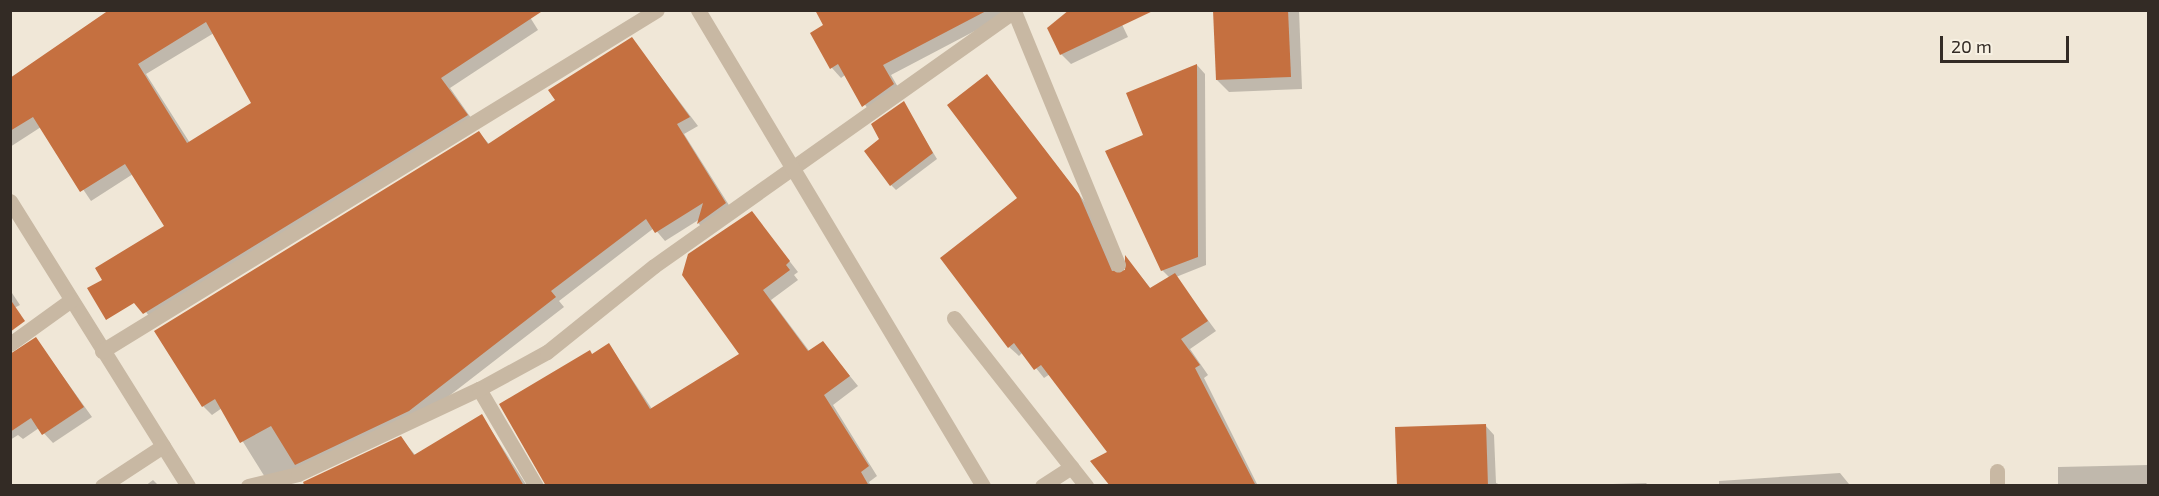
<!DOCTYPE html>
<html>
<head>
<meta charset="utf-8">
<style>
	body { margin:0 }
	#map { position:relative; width:2159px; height:496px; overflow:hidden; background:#f0e7d7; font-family:"Exo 2",sans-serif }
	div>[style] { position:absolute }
	.shadow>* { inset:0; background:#0003 }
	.building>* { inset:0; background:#c57040 }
	.minor>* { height:15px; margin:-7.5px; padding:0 7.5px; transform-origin:7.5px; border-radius:7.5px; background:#c8b8a3 }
	.tertiary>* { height:15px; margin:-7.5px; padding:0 7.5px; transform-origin:7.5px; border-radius:7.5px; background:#c8b8a3 }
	span { translate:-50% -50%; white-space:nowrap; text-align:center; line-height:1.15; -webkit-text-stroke:4.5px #f8f1e3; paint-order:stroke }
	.frame { position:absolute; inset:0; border:12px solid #332b25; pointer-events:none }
	.scale { position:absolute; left:1940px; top:36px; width:129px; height:27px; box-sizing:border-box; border:3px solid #332b25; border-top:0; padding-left:8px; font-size:18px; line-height:21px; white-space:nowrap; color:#332b25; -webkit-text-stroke:4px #f8f1e3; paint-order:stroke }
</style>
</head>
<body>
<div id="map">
	<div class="shadow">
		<div style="clip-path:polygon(evenodd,113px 10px,528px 14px,538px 30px,450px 88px,476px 125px,154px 323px,128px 287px,167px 226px,133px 174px,91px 201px,41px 127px,10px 147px,10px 81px,113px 10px,214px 33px,253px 104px,190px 143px,146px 74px,214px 33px)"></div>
		<div style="clip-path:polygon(817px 10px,1007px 10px,1009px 13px,891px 75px,902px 94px,872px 115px,845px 75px,841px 78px,832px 68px,812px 33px,825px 26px)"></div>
		<div style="clip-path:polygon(1115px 10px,1128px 37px,1071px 64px,1061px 54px)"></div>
		<div style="clip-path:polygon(1215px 10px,1299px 10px,1302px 89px,1229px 92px,1217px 80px)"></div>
		<div style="clip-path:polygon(632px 39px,698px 126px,684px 134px,734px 213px,707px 232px,698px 223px,700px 219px,665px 241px,654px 228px,559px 301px,564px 307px,418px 420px,268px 482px,222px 408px,212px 415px,203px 406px,479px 133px,490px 145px,557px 100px)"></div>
		<div style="clip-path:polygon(1197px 65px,1205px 74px,1206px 265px,1176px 277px,1216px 331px,1190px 349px,1208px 375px,1204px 378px,1258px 486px,1112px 486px,1110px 453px,1050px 374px,1044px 378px,1023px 352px,1019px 356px,1009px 347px,1019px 198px,987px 76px,1088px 206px,1116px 272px,1127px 272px,1127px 259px,1151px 289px,1170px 278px,1162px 270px,1107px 152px,1145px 136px)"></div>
		<div style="clip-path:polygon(903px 103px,937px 159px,896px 190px,891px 185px,881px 140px)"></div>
		<div style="clip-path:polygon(752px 213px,798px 272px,794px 275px,798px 280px,771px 300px,810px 352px,823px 343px,858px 386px,833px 405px,877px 476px,869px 482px,871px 486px,545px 486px,593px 355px,609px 345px,652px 409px,741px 354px)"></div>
		<div style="clip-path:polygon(10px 290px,20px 305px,10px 310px)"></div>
		<div style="clip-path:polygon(41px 346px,92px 417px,53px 443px,39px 428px,23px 439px,18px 435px,10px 440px,10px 368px)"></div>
		<div style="clip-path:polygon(482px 416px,527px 486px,298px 486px,401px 438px,416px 456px)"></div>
		<div style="clip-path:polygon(1485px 425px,1494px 435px,1496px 483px,1503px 486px,1358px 486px,1399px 484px)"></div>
		<div style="clip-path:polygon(2148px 465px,2148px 486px,2058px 486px,2058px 467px)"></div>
		<div style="clip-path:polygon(1840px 473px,1849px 484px,1930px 486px,1719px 486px,1719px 481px)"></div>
		<div style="clip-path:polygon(153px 480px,159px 486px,145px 486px)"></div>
		<div style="clip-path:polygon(1646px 483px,1649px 486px,1545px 486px)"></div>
	</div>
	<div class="building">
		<div style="clip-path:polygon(evenodd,109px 10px,544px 10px,441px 78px,468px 115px,143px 314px,134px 303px,106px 320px,87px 288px,102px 280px,95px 268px,164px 226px,125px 164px,80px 192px,33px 117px,10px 131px,10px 78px,109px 10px,206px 22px,251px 103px,187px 143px,138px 64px,206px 22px)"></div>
		<div style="clip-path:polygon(815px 10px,988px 10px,883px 65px,894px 84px,862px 107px,838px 64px,830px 69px,810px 33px,823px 25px)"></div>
		<div style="clip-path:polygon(1069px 10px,1155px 10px,1060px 55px,1047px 28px)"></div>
		<div style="clip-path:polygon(1213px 10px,1288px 10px,1291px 77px,1216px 80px)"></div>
		<div style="clip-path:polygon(632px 37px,690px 117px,677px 124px,726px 203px,697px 224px,703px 203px,655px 233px,646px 219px,551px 291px,556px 297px,409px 411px,295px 465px,271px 426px,240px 443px,215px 399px,202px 407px,154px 331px,479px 131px,488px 144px,555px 100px,548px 90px)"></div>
		<div style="clip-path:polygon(1197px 64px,1198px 257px,1161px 271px,1105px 151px,1143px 135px,1126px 93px)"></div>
		<div style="clip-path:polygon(987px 74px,1079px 194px,1112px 271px,1125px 270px,1125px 255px,1150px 288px,1175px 273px,1208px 321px,1181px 339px,1200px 365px,1195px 368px,1256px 486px,1110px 486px,1090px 461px,1107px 452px,1041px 365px,1034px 370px,1014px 343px,1008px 348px,940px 258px,1017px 198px,947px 105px)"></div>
		<div style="clip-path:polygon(904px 101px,933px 153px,890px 186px,864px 151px,879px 139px,871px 124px)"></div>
		<div style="clip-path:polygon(752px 211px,790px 261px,786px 265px,790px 270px,763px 290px,808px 351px,823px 341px,850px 376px,824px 395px,869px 466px,861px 472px,869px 486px,546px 486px,499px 404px,590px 350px,592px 354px,609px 343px,650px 409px,739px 354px,682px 275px,688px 254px)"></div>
		<div style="clip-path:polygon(10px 299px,25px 321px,10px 332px)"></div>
		<div style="clip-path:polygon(36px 337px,84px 407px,42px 435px,31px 418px,10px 432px,10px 354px)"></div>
		<div style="clip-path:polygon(482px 414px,524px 486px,305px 486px,303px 482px,401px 436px,414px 455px)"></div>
		<div style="clip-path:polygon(1486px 424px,1488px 486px,1397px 486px,1395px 427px)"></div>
	</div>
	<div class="minor">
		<div style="left:10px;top:201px;width:336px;rotate:58deg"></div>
		<div style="left:954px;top:318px;width:214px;rotate:51.8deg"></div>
		<div style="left:10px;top:344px;width:75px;rotate:-35.8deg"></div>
		<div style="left:102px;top:351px;width:651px;rotate:-31.57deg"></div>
		<div style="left:479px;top:389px;width:113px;rotate:59.6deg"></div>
		<div style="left:1997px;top:471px;width:15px;rotate:90deg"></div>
		<div style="left:102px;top:486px;width:73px;rotate:-33.3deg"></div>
		<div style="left:248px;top:486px;width:51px;rotate:-13.5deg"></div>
		<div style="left:298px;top:474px;width:200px;rotate:-25.2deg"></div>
		<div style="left:479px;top:389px;width:77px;rotate:-28.6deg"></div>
		<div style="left:547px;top:352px;width:137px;rotate:-38.8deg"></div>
		<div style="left:654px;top:266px;width:441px;rotate:-35.3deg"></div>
		<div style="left:1014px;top:11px;width:274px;rotate:67.7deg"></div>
		<div style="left:1042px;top:486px;width:35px;rotate:-33deg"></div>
	</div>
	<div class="tertiary">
		<div style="left:698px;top:10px;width:555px;rotate:59.09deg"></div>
	</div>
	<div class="frame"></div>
	<div class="scale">20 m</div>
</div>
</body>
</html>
